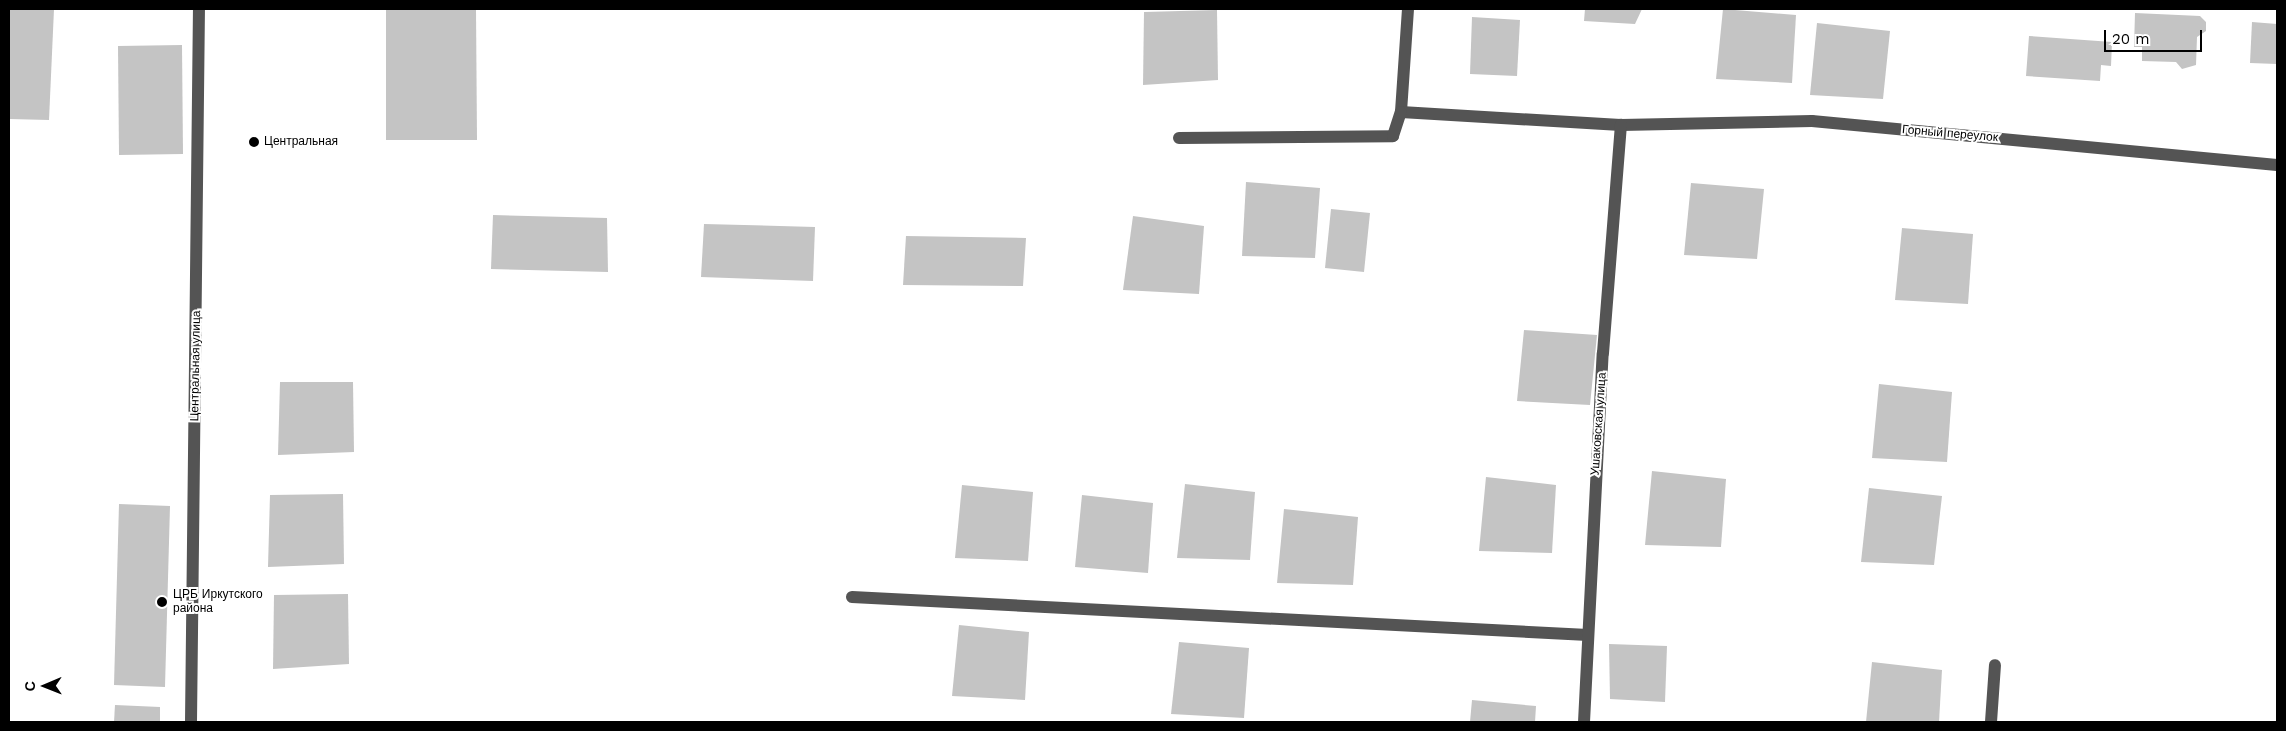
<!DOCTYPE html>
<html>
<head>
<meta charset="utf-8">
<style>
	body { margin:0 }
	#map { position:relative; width:2286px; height:731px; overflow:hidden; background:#fff; font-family:"Work Sans",sans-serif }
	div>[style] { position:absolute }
	.building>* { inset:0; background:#c4c4c4 }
	.minor>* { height:12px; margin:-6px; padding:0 6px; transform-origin:6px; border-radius:6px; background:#545454 }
	.dots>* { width:14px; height:14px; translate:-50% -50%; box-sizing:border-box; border:2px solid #fff; border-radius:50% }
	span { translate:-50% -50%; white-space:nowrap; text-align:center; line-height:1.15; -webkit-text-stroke:4px #fff; paint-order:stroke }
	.street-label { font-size:12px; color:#000 }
	.poi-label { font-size:12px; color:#000 }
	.left { translate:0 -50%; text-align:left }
	.frame { position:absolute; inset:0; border:10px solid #000; pointer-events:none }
	.north { position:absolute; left:20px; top:661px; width:50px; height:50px; -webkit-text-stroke:4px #fff; paint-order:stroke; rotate:269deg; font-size:14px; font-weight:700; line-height:20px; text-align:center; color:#000 }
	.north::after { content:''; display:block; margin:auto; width:18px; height:22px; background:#000; clip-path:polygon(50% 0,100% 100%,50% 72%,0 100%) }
	.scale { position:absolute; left:2104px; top:30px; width:98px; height:22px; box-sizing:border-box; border:2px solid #000; border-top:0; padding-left:6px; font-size:15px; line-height:18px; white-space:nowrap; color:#000; -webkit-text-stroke:4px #fff; paint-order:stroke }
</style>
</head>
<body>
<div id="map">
	<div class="building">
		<div style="clip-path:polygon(9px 9px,54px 9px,49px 120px,9px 119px)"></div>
		<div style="clip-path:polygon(386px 9px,476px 9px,477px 140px,386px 140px)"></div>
		<div style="clip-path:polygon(1585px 9px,1642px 9px,1635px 24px,1584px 21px)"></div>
		<div style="clip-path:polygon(1723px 9px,1796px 15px,1792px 83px,1716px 79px)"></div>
		<div style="clip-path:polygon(1217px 10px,1218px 80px,1143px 85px,1144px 12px)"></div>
		<div style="clip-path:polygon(2135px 13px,2200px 16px,2206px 22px,2206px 31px,2197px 37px,2196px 65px,2182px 69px,2176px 62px,2142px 61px,2142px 47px,2134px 47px)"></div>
		<div style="clip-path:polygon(1472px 17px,1520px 20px,1517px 76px,1470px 74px)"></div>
		<div style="clip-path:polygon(2252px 22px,2277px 24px,2277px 64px,2250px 63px)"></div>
		<div style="clip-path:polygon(1817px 23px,1890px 31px,1883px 99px,1810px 95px)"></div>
		<div style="clip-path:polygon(2029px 36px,2112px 42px,2111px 66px,2101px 65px,2100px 81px,2026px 76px)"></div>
		<div style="clip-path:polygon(182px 45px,183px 154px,119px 155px,118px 46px)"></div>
		<div style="clip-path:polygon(1246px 182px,1320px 188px,1315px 258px,1242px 256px)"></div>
		<div style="clip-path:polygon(1691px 183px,1764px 189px,1757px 259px,1684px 255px)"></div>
		<div style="clip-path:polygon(1331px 209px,1370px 213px,1364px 272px,1325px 268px)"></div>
		<div style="clip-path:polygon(493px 215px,607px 218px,608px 272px,491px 269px)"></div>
		<div style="clip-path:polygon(1133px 216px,1204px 226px,1199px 294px,1123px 290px)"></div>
		<div style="clip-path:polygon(704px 224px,815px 227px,813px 281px,701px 277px)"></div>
		<div style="clip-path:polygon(1902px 228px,1973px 234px,1968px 304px,1895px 300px)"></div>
		<div style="clip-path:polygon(906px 236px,1026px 238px,1023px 286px,903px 285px)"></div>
		<div style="clip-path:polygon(1524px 330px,1597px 335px,1590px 405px,1517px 401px)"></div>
		<div style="clip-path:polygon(280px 382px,353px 382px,354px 452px,278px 455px)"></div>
		<div style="clip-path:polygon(1879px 384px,1952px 392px,1947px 462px,1872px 458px)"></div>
		<div style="clip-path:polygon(1652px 471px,1726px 479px,1721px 547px,1645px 545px)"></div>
		<div style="clip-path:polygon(1486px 477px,1556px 485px,1552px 553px,1479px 551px)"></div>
		<div style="clip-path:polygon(1185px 484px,1255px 492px,1250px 560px,1177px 558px)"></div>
		<div style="clip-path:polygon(962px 485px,1033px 492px,1028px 561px,955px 558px)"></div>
		<div style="clip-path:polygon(1869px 488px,1942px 496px,1934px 565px,1861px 562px)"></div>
		<div style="clip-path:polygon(343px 494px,344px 564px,268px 567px,270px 495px)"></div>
		<div style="clip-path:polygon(1082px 495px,1153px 503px,1148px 573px,1075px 567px)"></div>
		<div style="clip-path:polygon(119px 504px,170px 506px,165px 687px,114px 685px)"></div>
		<div style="clip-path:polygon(1284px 509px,1358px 517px,1353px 585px,1277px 583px)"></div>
		<div style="clip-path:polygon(348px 594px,349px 664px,273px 669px,274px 595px)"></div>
		<div style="clip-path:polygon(959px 625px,1029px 632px,1025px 700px,952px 696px)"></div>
		<div style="clip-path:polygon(1179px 642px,1249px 648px,1244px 718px,1171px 714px)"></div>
		<div style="clip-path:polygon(1609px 644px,1667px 646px,1665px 702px,1610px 699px)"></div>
		<div style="clip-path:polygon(1872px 662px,1942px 670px,1939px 722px,1866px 722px)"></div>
		<div style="clip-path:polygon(1472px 700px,1536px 706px,1535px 722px,1470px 722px)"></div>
		<div style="clip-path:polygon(115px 705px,160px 707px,160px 722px,114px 722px)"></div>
	</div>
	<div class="minor">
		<div style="left:1408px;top:9px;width:103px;rotate:93.9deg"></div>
		<div style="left:1401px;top:112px;width:220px;rotate:3.4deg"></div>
		<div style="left:1621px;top:125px;width:191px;rotate:-1.2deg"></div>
		<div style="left:1812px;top:121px;width:467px;rotate:5.4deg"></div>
		<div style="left:1179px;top:138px;width:214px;rotate:-0.5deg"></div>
		<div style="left:1393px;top:136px;width:25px;rotate:-72deg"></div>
		<div style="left:852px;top:597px;width:737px;rotate:2.96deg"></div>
		<div style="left:191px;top:722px;width:713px;rotate:-89.36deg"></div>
		<div style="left:1584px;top:722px;width:369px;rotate:-87.1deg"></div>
		<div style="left:1603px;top:353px;width:229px;rotate:-85.5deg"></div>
		<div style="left:1991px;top:722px;width:57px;rotate:-86deg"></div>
	</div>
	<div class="dots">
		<div style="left:254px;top:142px;background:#000"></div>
		<div style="left:162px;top:602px;background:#000"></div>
	</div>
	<div class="street-label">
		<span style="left:1950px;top:134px;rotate:5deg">Горный переулок</span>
		<span style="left:196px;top:366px;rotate:-89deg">Центральная улица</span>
		<span style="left:1599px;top:424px;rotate:-86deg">Ушаковская улица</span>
	</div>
	<div class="poi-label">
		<span class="left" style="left:264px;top:142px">Центральная</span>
		<span class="left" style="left:173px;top:602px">ЦРБ Иркутского<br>района</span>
	</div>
	<div class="frame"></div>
	<div class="north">С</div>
	<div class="scale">20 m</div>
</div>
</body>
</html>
